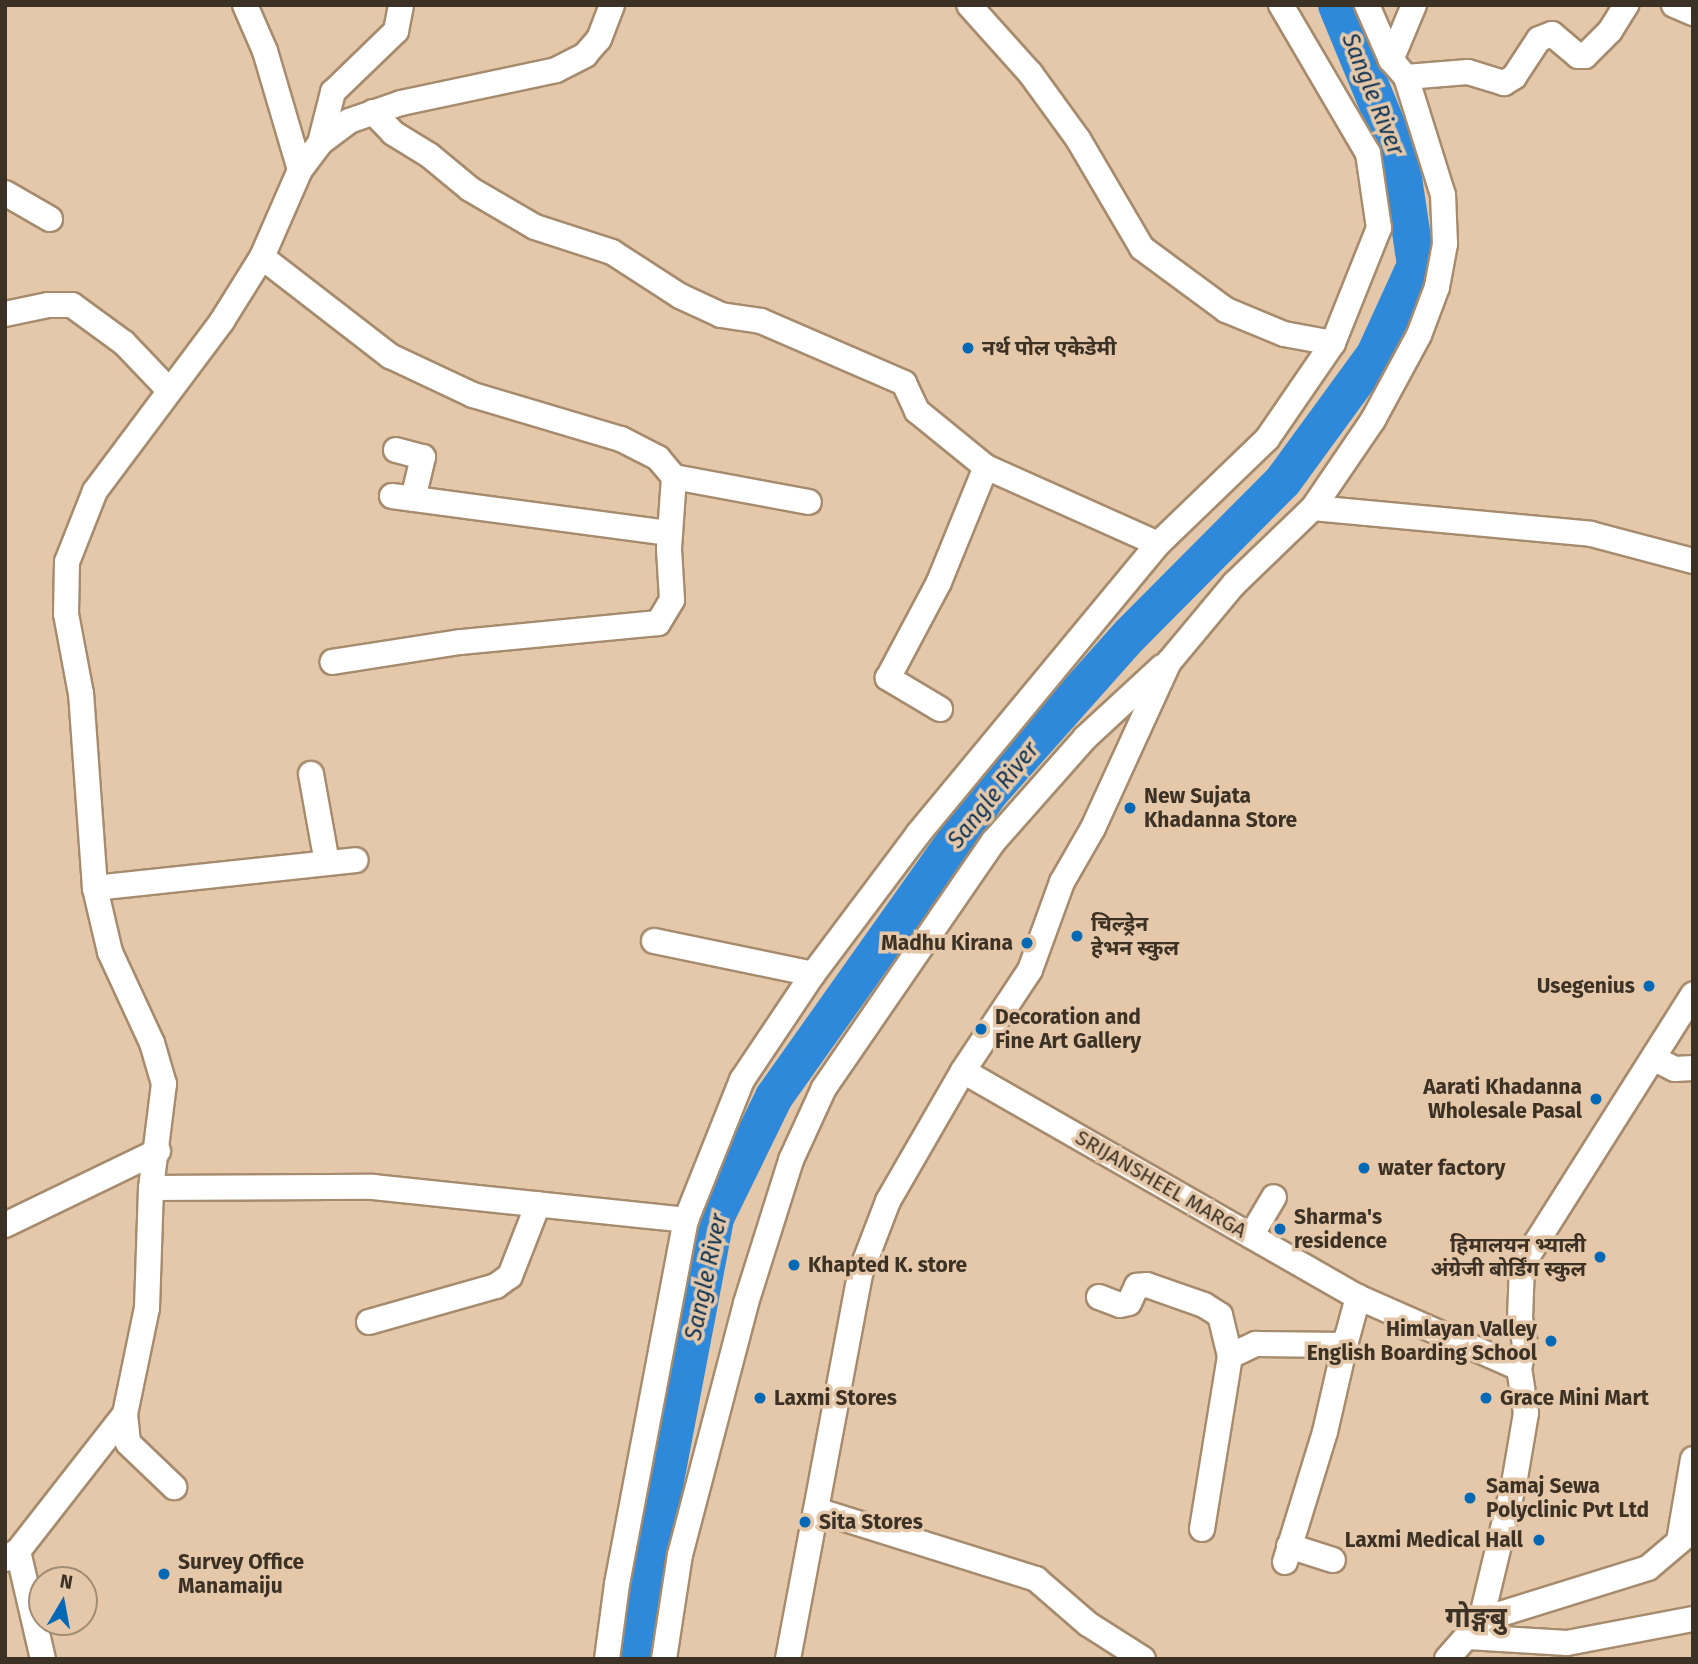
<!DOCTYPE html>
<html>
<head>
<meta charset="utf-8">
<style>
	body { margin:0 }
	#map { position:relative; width:1698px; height:1664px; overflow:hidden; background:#e4c8a9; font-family:"Fira Sans","Noto Sans Devanagari",sans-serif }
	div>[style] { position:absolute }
	.river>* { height:38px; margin:-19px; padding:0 19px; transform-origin:19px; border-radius:19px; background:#2e89da }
	.roads { filter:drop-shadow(2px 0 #a68b6e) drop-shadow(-2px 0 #a68b6e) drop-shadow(0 2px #a68b6e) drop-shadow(0 -2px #a68b6e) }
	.street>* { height:24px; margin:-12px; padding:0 12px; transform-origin:12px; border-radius:12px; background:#fff }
	.dots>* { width:19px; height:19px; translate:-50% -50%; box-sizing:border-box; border:4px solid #e4c8a9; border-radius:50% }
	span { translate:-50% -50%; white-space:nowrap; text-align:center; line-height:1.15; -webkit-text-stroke:7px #e4c8a9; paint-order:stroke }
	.poi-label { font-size:21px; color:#3c3125; font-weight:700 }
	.left { translate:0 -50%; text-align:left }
	.right { translate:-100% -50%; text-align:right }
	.street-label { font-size:21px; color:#3c3125 }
	.water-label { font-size:23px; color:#0e3252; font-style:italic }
	.district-label { font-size:28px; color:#3c3125; font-weight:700 }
	.frame { position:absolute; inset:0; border:7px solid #3c3125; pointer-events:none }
	.north { position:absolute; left:28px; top:1566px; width:70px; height:70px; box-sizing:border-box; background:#e4c8a9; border:2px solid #a18c74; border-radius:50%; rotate:10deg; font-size:19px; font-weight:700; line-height:28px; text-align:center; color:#3c3125 }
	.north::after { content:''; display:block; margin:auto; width:24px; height:32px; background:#0069b5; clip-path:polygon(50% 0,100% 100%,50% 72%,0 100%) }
</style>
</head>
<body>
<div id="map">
	<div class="river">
		<div style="left:631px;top:1659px;width:449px;rotate:-79.2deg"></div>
		<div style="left:715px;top:1218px;width:135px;rotate:-64deg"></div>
		<div style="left:774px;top:1097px;width:374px;rotate:-54.7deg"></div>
		<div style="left:990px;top:792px;width:210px;rotate:-48.3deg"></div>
		<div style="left:1130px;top:635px;width:217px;rotate:-45.2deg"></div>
		<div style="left:1283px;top:481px;width:156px;rotate:-53.9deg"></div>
		<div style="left:1375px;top:355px;width:99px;rotate:-65.5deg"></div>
		<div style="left:1416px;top:265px;width:108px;rotate:-98.5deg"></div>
		<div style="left:1400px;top:158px;width:165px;rotate:-112.4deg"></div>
	</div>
	<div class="roads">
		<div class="street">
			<div style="left:245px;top:5px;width:50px;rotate:66.5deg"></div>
			<div style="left:265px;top:51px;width:124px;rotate:73.6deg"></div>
			<div style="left:1281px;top:5px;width:172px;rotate:59.6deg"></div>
			<div style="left:1368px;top:153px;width:76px;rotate:81.7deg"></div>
			<div style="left:1379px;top:228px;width:124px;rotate:111.8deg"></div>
			<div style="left:1674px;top:5px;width:21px;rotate:23deg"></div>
			<div style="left:1391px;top:60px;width:60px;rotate:-67.3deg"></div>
			<div style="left:1406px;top:77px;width:62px;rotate:-4.6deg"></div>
			<div style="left:1468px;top:72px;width:38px;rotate:17deg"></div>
			<div style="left:1504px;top:83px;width:12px;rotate:-31deg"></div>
			<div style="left:1514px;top:77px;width:45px;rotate:-56.7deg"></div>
			<div style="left:1539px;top:39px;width:14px;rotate:-21deg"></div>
			<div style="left:1552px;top:34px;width:34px;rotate:40deg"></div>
			<div style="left:1578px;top:56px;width:7px"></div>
			<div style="left:1585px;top:56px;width:35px;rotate:-45deg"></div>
			<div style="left:1610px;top:31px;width:31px;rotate:-58deg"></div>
			<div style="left:373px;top:112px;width:29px;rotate:46deg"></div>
			<div style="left:393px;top:133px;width:42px;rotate:31.4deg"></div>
			<div style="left:429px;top:155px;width:53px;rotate:39.7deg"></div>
			<div style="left:470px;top:189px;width:75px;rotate:30.3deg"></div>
			<div style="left:535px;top:227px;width:81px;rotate:18deg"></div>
			<div style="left:612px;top:252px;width:81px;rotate:32.9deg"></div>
			<div style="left:680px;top:296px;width:45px;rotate:24.9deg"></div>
			<div style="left:721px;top:315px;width:40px;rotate:8.5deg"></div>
			<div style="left:761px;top:321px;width:156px;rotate:23.4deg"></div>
			<div style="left:904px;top:383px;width:31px;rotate:65deg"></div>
			<div style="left:917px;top:411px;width:89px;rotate:39.1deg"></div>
			<div style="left:986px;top:467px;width:188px;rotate:24.1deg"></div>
			<div style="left:320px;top:143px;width:53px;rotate:-75.7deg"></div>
			<div style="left:333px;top:92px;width:88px;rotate:-44.1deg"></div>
			<div style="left:396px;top:31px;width:26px;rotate:-79deg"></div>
			<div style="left:5px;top:193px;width:52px;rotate:30deg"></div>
			<div style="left:262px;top:257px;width:162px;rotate:37.7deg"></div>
			<div style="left:390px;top:356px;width:92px;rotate:25.2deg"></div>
			<div style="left:473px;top:395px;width:154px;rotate:16.6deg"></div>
			<div style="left:621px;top:439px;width:42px;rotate:27.2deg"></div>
			<div style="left:658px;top:458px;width:25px;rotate:50deg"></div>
			<div style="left:674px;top:477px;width:72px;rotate:94deg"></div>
			<div style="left:669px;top:549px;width:51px;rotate:86.6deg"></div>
			<div style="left:672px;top:600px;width:27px;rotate:121deg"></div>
			<div style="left:658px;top:623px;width:199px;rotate:174.5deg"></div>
			<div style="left:460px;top:642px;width:129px;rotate:171.1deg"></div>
			<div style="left:5px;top:314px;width:44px;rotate:-11.8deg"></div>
			<div style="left:48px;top:305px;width:24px"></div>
			<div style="left:72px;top:305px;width:64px;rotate:36.2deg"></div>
			<div style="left:124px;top:343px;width:64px;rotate:46.3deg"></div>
			<div style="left:396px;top:450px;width:28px;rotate:15deg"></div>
			<div style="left:423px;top:457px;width:43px;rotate:103.4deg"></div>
			<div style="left:674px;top:477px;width:137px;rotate:10.5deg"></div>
			<div style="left:392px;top:496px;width:280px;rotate:7.6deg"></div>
			<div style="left:1313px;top:508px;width:279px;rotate:5.3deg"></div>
			<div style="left:1591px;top:534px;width:106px;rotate:14.8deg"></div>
			<div style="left:940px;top:709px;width:61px;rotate:-149.2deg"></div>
			<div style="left:888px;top:678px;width:109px;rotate:-62deg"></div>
			<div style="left:939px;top:582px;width:124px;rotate:-67.8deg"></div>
			<div style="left:311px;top:774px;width:90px;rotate:79.8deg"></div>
			<div style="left:95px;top:888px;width:262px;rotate:-6.1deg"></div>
			<div style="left:654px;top:941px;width:162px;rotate:11.7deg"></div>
			<div style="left:1655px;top:1059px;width:22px;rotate:27deg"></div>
			<div style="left:1675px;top:1069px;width:18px;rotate:-3deg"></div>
			<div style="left:963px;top:1071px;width:455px;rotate:29.8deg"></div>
			<div style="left:1358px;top:1297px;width:176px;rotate:23.8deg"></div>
			<div style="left:151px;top:1188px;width:222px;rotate:-0.3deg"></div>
			<div style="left:373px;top:1187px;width:315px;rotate:6deg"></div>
			<div style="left:5px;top:1225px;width:170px;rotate:-25.8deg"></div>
			<div style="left:1251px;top:1236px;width:45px;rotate:-59.5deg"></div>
			<div style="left:1099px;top:1297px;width:22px;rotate:21deg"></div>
			<div style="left:1120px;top:1305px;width:9px;rotate:-13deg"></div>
			<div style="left:1129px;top:1303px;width:19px;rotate:-65deg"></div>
			<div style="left:1137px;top:1286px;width:10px;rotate:-6deg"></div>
			<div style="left:1147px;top:1285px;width:60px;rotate:19.3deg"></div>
			<div style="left:1204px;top:1305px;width:19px;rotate:32deg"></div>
			<div style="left:1220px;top:1315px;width:42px;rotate:76.3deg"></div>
			<div style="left:369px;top:1322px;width:132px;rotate:-15.8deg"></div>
			<div style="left:496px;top:1286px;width:17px;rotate:-36deg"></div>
			<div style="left:510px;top:1276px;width:77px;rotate:-68.7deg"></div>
			<div style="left:125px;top:1414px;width:29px;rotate:84deg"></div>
			<div style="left:128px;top:1443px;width:64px;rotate:43.7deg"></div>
			<div style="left:816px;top:1510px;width:231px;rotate:17.4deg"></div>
			<div style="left:1036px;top:1579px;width:69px;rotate:40.9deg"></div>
			<div style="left:1088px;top:1624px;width:65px;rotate:32.5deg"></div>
			<div style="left:1202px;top:1529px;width:175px;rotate:-80.8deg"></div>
			<div style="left:1230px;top:1356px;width:29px;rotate:-25deg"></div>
			<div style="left:1256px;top:1344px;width:89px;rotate:0.6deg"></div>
			<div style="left:1345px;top:1345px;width:50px;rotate:-74.8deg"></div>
			<div style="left:1679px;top:1541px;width:83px;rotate:-80.3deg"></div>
			<div style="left:1289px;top:1546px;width:46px;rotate:17.7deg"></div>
			<div style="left:18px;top:1551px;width:111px;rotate:77deg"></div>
			<div style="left:5px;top:1559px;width:15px;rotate:-32deg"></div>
			<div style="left:18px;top:1551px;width:174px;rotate:-52deg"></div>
			<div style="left:125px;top:1414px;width:108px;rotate:-78.3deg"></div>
			<div style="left:147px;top:1308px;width:120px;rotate:-88.1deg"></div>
			<div style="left:151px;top:1188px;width:105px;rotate:-82.9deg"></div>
			<div style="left:164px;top:1084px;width:43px;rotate:-106.3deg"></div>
			<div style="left:152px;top:1043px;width:100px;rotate:-114.8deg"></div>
			<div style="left:110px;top:952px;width:66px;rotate:-103.2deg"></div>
			<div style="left:95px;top:888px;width:195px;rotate:-94.1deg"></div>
			<div style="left:81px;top:694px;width:81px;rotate:-100.6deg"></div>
			<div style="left:66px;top:614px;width:52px;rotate:-88.9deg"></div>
			<div style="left:67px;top:562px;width:76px;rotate:-68.5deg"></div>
			<div style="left:95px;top:491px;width:212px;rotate:-53.2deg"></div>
			<div style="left:222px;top:321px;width:75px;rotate:-58deg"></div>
			<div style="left:262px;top:257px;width:95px;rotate:-66.4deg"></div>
			<div style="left:300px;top:170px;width:34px;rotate:-53deg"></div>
			<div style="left:320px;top:143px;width:36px;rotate:-37deg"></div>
			<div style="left:349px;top:121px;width:55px;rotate:-19.1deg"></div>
			<div style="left:401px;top:103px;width:158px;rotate:-12deg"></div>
			<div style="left:556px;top:70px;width:33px;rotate:-27deg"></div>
			<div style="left:585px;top:55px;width:21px;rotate:-49deg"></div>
			<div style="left:599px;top:39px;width:36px;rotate:-69deg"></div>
			<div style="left:1285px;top:1562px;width:136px;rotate:-72.9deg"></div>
			<div style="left:1325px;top:1432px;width:98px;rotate:-77.1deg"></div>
			<div style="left:1481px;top:1620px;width:175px;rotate:-17.3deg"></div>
			<div style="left:1648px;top:1568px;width:59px;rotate:-40.2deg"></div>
			<div style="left:1468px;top:1637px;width:99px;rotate:3.5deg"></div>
			<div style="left:1567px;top:1643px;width:128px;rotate:-10.8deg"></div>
			<div style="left:607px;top:1659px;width:76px;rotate:-82.4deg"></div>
			<div style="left:617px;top:1584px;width:370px;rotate:-79.3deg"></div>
			<div style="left:686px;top:1220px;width:151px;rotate:-68.2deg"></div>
			<div style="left:742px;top:1080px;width:128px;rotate:-56.2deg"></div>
			<div style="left:813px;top:974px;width:175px;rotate:-53.1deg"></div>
			<div style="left:918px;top:834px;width:376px;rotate:-50.4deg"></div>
			<div style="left:1158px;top:544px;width:151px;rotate:-43.9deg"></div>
			<div style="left:1267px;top:439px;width:116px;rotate:-55.5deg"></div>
			<div style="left:1333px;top:343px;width:50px;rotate:-169.6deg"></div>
			<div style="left:1284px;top:334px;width:63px;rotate:-157.5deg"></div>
			<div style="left:1226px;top:310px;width:104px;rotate:-143.6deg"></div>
			<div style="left:1142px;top:248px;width:126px;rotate:-120.4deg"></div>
			<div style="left:1078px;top:139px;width:82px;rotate:-126deg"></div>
			<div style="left:1030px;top:73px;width:91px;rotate:-131.9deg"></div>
			<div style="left:664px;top:1659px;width:105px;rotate:-81.3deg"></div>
			<div style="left:680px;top:1555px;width:260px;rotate:-75.3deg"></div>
			<div style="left:746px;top:1303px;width:150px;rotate:-72.5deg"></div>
			<div style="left:791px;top:1160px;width:79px;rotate:-65.4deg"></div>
			<div style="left:824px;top:1088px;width:300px;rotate:-55.5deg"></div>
			<div style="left:994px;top:841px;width:137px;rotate:-48.5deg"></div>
			<div style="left:1085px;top:738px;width:105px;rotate:-42.7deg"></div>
			<div style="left:788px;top:1659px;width:392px;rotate:-79.4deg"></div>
			<div style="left:860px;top:1274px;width:78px;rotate:-69deg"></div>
			<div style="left:888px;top:1201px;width:150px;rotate:-60deg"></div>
			<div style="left:963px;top:1071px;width:121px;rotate:-56.4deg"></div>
			<div style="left:1030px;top:970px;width:94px;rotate:-70deg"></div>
			<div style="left:1062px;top:882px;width:62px;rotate:-60.1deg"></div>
			<div style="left:1093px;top:828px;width:183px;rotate:-65.4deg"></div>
			<div style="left:1169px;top:662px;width:102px;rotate:-50.2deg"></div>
			<div style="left:1234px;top:584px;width:110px;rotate:-43.9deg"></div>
			<div style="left:1313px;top:508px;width:107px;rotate:-55.7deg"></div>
			<div style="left:1373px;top:420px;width:97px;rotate:-61.6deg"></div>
			<div style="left:1419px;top:335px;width:51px;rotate:-69.4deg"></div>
			<div style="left:1437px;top:287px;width:44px;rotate:-79.5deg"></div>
			<div style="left:1445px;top:244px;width:49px;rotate:-92.3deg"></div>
			<div style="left:1443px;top:195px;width:124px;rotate:-107.4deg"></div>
			<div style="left:1406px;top:77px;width:23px;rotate:-131deg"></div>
			<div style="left:1391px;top:60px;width:60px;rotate:-113.6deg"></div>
			<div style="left:1447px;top:1659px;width:52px;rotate:-48.9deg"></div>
			<div style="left:1481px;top:1620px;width:146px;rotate:-76.5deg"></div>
			<div style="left:1515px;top:1478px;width:66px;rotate:-80.4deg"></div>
			<div style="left:1526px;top:1413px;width:46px;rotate:-98.8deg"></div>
			<div style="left:1519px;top:1368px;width:25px;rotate:-76deg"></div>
			<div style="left:1525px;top:1344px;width:25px;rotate:-101deg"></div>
			<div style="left:1520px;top:1319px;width:54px;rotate:-87.9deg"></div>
			<div style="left:1522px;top:1265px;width:320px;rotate:-57.7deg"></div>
		</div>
	</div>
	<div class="dots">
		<div style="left:968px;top:348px;background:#0069b5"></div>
		<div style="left:1130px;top:808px;background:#0069b5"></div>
		<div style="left:1077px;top:936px;background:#0069b5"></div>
		<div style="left:1027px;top:943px;background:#0069b5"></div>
		<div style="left:1649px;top:986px;background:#0069b5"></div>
		<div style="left:981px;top:1029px;background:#0069b5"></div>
		<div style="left:1596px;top:1099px;background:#0069b5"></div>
		<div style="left:1364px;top:1168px;background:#0069b5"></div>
		<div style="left:1280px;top:1229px;background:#0069b5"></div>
		<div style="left:1600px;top:1257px;background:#0069b5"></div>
		<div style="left:794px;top:1265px;background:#0069b5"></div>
		<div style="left:1551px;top:1341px;background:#0069b5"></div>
		<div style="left:760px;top:1398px;background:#0069b5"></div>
		<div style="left:1486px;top:1398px;background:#0069b5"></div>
		<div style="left:1470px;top:1498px;background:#0069b5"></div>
		<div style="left:805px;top:1522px;background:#0069b5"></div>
		<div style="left:1539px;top:1540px;background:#0069b5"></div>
		<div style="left:164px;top:1574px;background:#0069b5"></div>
	</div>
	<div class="poi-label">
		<span class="left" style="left:982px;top:348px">नर्थ पोल एकेडेमी</span>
		<span class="left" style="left:1144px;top:808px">New Sujata<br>Khadanna Store</span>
		<span class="left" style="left:1091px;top:936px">चिल्ड्रेन<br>हेभन स्कुल</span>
		<span class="right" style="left:1013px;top:943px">Madhu Kirana</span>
		<span class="right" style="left:1635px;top:986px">Usegenius</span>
		<span class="left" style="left:995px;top:1029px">Decoration and<br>Fine Art Gallery</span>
		<span class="right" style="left:1582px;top:1099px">Aarati Khadanna<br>Wholesale Pasal</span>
		<span class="left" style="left:1378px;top:1168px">water factory</span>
		<span class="left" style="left:1294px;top:1229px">Sharma's<br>residence</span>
		<span class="right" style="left:1586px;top:1257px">हिमालयन भ्याली<br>अंग्रेजी बोर्डिंग स्कुल</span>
		<span class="left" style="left:808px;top:1265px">Khapted K. store</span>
		<span class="right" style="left:1537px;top:1341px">Himlayan Valley<br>English Boarding School</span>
		<span class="left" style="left:774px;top:1398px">Laxmi Stores</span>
		<span class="left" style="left:1500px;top:1398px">Grace Mini Mart</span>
		<span class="left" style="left:1486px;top:1498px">Samaj Sewa<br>Polyclinic Pvt Ltd</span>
		<span class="left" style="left:819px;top:1522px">Sita Stores</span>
		<span class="right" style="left:1523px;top:1540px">Laxmi Medical Hall</span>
		<span class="left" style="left:178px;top:1574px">Survey Office<br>Manamaiju</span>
	</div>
	<div class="street-label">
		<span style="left:1161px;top:1184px;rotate:30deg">SRIJANSHEEL MARGA</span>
	</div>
	<div class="water-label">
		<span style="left:1373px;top:94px;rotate:68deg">Sangle River</span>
		<span style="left:993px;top:795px;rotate:-51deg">Sangle River</span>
		<span style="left:706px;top:1277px;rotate:-78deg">Sangle River</span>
	</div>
	<div class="district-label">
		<span style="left:1476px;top:1618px">गोङ्गबु</span>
	</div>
	<div class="frame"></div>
	<div class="north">N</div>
</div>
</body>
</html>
